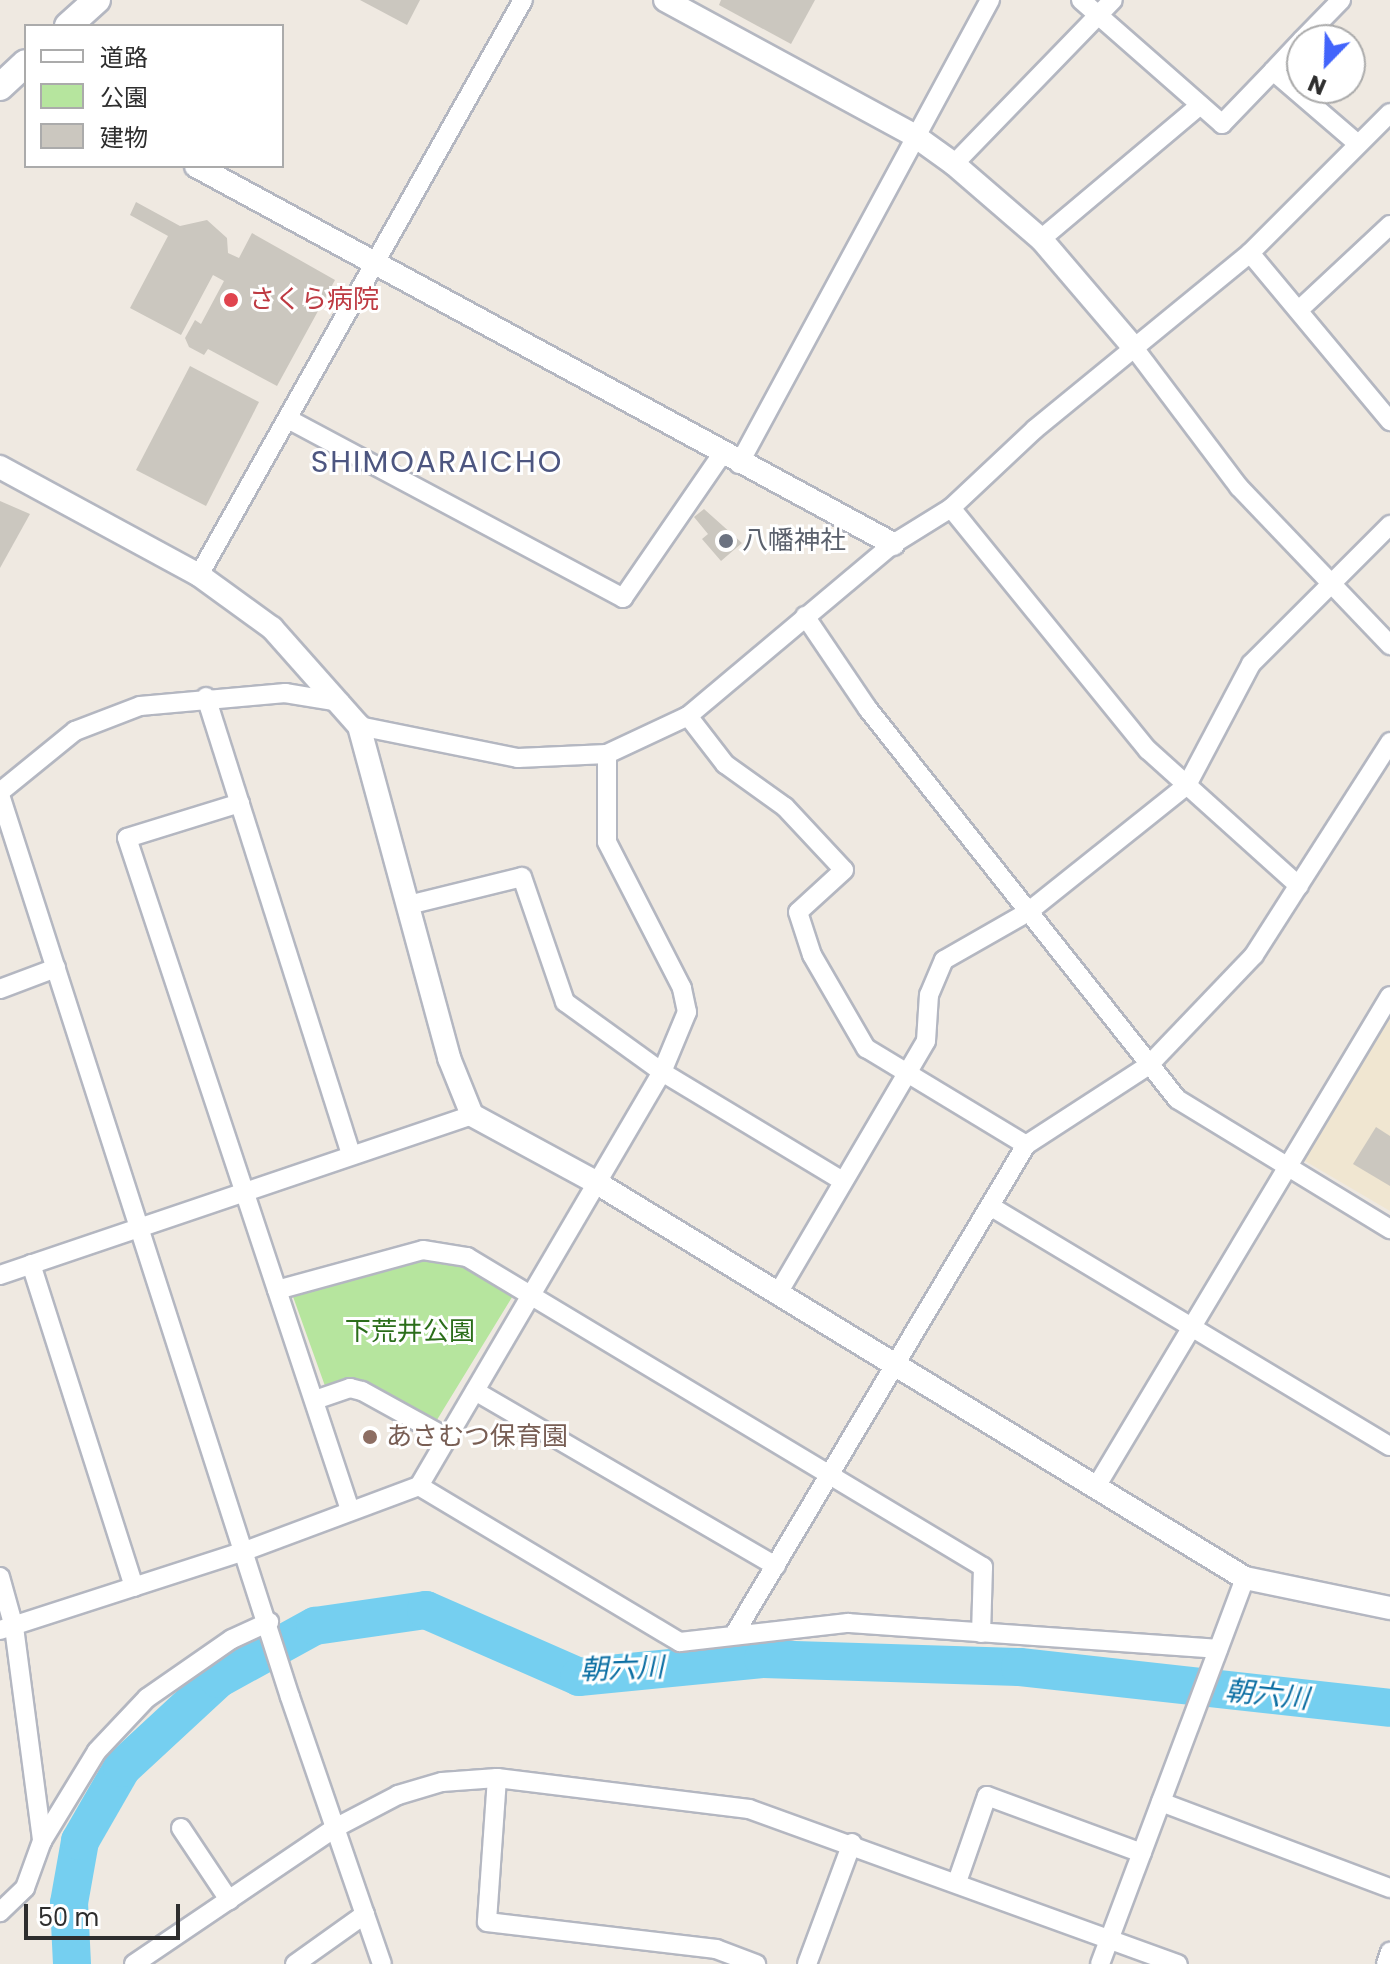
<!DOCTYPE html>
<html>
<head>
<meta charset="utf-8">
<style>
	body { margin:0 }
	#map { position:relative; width:1390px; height:1964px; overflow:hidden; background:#efe9e1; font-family:Poppins,"Noto Sans JP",sans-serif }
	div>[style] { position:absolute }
	.education>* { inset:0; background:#f0e6d1 }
	.green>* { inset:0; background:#b6e59e }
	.river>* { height:38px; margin:-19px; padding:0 19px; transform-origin:19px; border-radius:19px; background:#75cff0 }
	.building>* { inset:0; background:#cbc7bf }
	.roads { filter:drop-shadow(2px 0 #b4b7c1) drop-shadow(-2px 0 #b4b7c1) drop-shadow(0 2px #b4b7c1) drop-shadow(0 -2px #b4b7c1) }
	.minor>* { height:18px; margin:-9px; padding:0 9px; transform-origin:9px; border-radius:9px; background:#fff }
	.tertiary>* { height:22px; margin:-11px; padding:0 11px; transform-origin:11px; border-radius:11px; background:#fff }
	.secondary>* { height:26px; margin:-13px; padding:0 13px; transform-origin:13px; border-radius:13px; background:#fff }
	.dots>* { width:22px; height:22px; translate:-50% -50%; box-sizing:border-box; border:4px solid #fff; border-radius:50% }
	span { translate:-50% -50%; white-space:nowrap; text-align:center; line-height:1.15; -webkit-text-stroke:6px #fff; paint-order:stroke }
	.health-label { font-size:26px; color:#be3a42 }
	.left { translate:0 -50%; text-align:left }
	.worship-label { font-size:26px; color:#5b616d }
	.park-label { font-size:26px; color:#2c6e1b }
	.education-label { font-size:26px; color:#785e54 }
	.water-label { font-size:28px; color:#0d6fa3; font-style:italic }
	.quarter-label { font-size:30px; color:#4d5680; letter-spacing:2px }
	.legend { position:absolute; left:24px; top:24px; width:260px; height:144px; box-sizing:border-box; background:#fff; border:2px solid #ababab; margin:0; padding:10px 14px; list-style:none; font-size:24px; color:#2e2e2e }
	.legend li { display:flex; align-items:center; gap:16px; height:40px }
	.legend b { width:40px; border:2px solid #ababab }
	.north { position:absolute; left:1286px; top:24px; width:80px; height:80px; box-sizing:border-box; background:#fff; border:2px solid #ababab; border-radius:50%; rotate:203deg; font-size:22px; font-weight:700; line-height:32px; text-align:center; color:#2e2e2e }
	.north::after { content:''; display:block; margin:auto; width:28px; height:36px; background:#4264fb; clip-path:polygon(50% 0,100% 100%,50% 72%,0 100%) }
	.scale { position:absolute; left:24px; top:1904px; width:156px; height:36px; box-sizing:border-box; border:4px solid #2e2e2e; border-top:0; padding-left:10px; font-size:24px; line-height:28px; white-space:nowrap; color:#2e2e2e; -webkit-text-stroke:6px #fff; paint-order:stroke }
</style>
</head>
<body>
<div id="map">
	<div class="education">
		<div style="clip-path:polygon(1390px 1008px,1390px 1211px,1305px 1161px,1303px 1149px)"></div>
	</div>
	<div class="green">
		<div style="clip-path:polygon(426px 1256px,453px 1259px,514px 1294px,432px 1428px,360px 1382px,325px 1386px,291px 1291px)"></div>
	</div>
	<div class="river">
		<div style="left:72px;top:1964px;width:61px;rotate:-92.8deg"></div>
		<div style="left:69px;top:1903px;width:63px;rotate:-79.9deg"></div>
		<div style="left:80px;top:1841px;width:84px;rotate:-60.1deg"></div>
		<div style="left:122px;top:1768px;width:131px;rotate:-42.8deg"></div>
		<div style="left:218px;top:1679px;width:111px;rotate:-28.7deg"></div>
		<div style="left:315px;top:1626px;width:112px;rotate:-8.2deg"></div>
		<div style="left:426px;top:1610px;width:167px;rotate:23.6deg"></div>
		<div style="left:579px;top:1677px;width:185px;rotate:-5.6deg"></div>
		<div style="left:763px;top:1659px;width:257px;rotate:1.8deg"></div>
		<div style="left:1020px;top:1667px;width:372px;rotate:6.3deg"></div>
	</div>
	<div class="building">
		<div style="clip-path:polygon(360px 0,420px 0,407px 25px)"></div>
		<div style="clip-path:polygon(721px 0,815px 0,791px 44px,719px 5px)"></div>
		<div style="clip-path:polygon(136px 202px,180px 226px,207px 220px,227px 238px,228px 253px,239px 258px,252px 233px,335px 280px,277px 386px,208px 349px,204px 355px,189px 347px,185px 338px,195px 320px,201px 324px,224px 281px,213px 275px,181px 335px,130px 308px,168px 236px,130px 215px)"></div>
		<div style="clip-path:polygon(190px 366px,259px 402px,206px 506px,136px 470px)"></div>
		<div style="clip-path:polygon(0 501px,30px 514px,0 568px)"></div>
		<div style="clip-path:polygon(704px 509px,742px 543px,721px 561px,702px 539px,708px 534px,694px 517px)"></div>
		<div style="clip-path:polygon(1376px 1127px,1390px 1136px,1390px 1186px,1353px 1164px)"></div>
	</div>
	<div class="roads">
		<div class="minor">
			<div style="left:1081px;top:0;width:188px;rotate:41.3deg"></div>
			<div style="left:1222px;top:124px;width:74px;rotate:-46.1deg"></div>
			<div style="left:1273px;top:71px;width:112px;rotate:40.7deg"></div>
			<div style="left:1302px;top:40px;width:56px;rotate:-45.7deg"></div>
			<div style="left:1273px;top:71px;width:42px;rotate:-46.9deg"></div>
			<div style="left:954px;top:164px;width:228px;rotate:-45.9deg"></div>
			<div style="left:1041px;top:239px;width:208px;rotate:-40.1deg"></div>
			<div style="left:1250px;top:253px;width:219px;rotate:50.2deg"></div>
			<div style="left:1300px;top:309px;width:123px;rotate:-43deg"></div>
			<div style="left:1135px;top:349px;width:173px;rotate:53deg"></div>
			<div style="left:1239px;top:487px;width:219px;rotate:46.3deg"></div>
			<div style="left:288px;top:419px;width:380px;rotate:28.1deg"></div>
			<div style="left:623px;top:598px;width:175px;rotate:-55.5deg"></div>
			<div style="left:739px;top:464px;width:528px;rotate:-61.59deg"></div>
			<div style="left:951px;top:508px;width:312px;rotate:50.9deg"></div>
			<div style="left:1148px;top:750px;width:203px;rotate:42deg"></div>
			<div style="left:199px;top:575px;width:660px;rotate:-60.6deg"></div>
			<div style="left:805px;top:616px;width:112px;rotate:55.9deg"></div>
			<div style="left:868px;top:709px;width:498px;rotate:51.6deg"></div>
			<div style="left:1177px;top:1099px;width:250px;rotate:31.4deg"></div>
			<div style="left:206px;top:697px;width:479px;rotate:72.4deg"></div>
			<div style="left:688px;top:716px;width:61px;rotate:52.4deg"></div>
			<div style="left:725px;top:764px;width:74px;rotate:35.6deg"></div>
			<div style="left:785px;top:807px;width:86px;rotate:46.9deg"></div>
			<div style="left:844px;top:870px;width:62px;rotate:137.6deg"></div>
			<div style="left:798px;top:912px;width:45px;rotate:72deg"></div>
			<div style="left:812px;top:955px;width:108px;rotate:59.9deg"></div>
			<div style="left:866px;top:1048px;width:187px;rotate:31.2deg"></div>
			<div style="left:359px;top:726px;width:162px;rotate:11.4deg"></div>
			<div style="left:518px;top:758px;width:89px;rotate:-2.6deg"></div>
			<div style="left:607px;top:754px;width:89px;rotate:-25.1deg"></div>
			<div style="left:688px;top:716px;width:268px;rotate:-40deg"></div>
			<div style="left:893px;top:544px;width:68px;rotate:-31.8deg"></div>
			<div style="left:951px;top:508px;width:115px;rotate:-43.2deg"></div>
			<div style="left:1035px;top:429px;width:278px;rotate:-39.3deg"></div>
			<div style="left:1250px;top:253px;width:198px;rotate:-45deg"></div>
			<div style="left:0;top:792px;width:97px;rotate:-39.1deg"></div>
			<div style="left:75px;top:731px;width:70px;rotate:-21deg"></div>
			<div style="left:140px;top:706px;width:146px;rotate:-5.1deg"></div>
			<div style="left:285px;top:693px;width:56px;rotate:9.3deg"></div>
			<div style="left:0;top:795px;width:947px;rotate:72.18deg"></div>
			<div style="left:290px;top:1697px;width:282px;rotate:71deg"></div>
			<div style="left:240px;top:803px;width:118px;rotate:162.8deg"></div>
			<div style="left:127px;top:838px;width:708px;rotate:71.64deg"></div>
			<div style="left:408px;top:905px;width:117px;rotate:-13.8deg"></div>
			<div style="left:522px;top:877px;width:132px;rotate:71deg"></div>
			<div style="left:565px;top:1002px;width:120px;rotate:35.8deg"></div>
			<div style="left:662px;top:1072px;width:211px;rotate:31.1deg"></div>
			<div style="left:0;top:989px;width:60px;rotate:-20.6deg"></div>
			<div style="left:990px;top:1206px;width:466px;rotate:31deg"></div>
			<div style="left:31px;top:1264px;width:339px;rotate:72.3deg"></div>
			<div style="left:0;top:1275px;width:498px;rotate:-18.7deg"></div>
			<div style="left:277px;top:1290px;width:151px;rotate:-15.3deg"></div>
			<div style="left:423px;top:1250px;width:45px;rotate:9deg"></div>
			<div style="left:467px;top:1257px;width:602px;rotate:31deg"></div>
			<div style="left:983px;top:1567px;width:66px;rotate:91.7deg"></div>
			<div style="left:777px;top:1295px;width:294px;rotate:-59.6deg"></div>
			<div style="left:926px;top:1041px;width:46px;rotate:-86.3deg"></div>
			<div style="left:929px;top:995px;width:38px;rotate:-67deg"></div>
			<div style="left:944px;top:960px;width:97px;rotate:-29.7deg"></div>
			<div style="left:1028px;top:912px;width:203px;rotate:-38.6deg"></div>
			<div style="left:1187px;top:785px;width:137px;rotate:-62.1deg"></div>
			<div style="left:1251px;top:664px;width:197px;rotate:-45deg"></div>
			<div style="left:475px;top:1391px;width:348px;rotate:30.2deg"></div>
			<div style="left:315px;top:1400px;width:37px;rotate:-19deg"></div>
			<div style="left:350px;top:1388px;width:12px;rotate:14deg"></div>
			<div style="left:362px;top:1391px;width:97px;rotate:28.9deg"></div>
			<div style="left:419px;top:1486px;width:304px;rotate:30.9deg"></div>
			<div style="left:680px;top:1642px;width:169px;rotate:-6.5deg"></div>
			<div style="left:848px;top:1623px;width:371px;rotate:4deg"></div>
			<div style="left:1096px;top:1487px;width:572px;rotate:-59.09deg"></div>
			<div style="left:0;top:1577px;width:52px;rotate:74.4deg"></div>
			<div style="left:14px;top:1627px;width:216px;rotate:82.5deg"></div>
			<div style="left:42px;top:1841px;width:50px;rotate:109.9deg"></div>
			<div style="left:25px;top:1888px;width:35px;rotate:136deg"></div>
			<div style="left:0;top:1630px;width:257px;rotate:-17.9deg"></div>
			<div style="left:245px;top:1551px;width:186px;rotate:-20.5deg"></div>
			<div style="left:419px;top:1486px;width:480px;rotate:-59.6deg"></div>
			<div style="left:662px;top:1072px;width:65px;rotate:-67.4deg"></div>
			<div style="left:687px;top:1012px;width:25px;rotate:-102deg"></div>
			<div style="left:682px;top:988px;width:164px;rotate:-117.2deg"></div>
			<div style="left:607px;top:842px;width:88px;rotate:-90deg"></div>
			<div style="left:735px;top:1633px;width:568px;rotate:-59.19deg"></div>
			<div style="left:1026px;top:1145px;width:147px;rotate:-33deg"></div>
			<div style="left:1149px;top:1065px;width:152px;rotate:-46.3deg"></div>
			<div style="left:1254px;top:955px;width:253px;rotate:-57.4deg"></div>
			<div style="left:497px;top:1778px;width:144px;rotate:94deg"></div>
			<div style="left:487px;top:1922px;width:231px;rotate:6.7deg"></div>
			<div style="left:716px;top:1949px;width:43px;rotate:20.6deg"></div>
			<div style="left:1161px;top:1802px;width:245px;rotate:20.6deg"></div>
			<div style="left:181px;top:1828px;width:87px;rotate:56.3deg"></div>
			<div style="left:42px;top:1841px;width:105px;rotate:-58.6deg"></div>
			<div style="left:97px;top:1751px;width:73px;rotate:-46.7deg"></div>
			<div style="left:147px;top:1698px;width:103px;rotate:-34.8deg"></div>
			<div style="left:232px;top:1639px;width:41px;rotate:-24.7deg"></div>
			<div style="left:957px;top:1882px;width:91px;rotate:-70.8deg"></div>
			<div style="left:987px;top:1796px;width:165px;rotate:20.2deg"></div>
			<div style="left:134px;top:1964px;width:243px;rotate:-34.1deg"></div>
			<div style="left:335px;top:1828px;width:71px;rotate:-27.6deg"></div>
			<div style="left:398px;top:1795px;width:46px;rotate:-16.5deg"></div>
			<div style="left:442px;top:1782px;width:55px;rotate:-4.2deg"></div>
			<div style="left:497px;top:1778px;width:254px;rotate:7deg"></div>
			<div style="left:749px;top:1809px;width:456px;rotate:19.9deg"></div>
			<div style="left:295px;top:1964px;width:86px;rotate:-35.5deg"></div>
			<div style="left:807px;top:1964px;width:129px;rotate:-69.6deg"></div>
			<div style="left:1100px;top:1964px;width:412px;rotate:-69.4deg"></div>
			<div style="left:1386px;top:1964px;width:13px;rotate:-72deg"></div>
		</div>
		<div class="tertiary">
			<div style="left:665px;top:0;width:285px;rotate:28.5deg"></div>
			<div style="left:915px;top:136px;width:48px;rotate:35.7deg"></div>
			<div style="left:954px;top:164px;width:115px;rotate:40.8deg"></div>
			<div style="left:1041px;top:239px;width:145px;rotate:49.5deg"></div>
			<div style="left:196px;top:166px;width:793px;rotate:28.47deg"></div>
			<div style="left:0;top:467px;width:226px;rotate:28.5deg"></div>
			<div style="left:199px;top:575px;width:90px;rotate:36deg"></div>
			<div style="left:272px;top:628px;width:131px;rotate:48.4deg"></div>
			<div style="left:359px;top:726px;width:344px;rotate:74.8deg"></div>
			<div style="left:449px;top:1058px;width:61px;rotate:68deg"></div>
			<div style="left:472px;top:1115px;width:142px;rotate:28.5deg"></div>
			<div style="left:597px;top:1183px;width:759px;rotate:31.37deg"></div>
			<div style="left:1245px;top:1578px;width:148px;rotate:11.7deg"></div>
		</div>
		<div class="secondary">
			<div style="left:68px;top:26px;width:39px;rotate:-42deg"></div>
			<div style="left:0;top:87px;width:35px;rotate:-43deg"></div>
		</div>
	</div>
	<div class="dots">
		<div style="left:231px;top:300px;background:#e0444e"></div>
		<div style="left:726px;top:541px;background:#6b7280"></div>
		<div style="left:370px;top:1437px;background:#8d6e63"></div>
	</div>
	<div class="health-label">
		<span class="left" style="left:249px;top:300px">さくら病院</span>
	</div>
	<div class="worship-label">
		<span class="left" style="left:742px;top:541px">八幡神社</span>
	</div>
	<div class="park-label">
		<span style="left:410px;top:1332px">下荒井公園</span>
	</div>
	<div class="education-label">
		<span class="left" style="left:386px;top:1437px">あさむつ保育園</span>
	</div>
	<div class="water-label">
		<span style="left:622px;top:1669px;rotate:-2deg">朝六川</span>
		<span style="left:1267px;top:1695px;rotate:6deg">朝六川</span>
	</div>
	<div class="quarter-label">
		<span style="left:437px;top:462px">SHIMOARAICHO</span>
	</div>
	<ul class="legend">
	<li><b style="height:10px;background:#fff"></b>道路</li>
	<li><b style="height:22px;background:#b6e59e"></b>公園</li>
	<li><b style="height:22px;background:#cbc7bf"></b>建物</li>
	</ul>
	<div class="north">N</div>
	<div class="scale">50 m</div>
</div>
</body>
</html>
